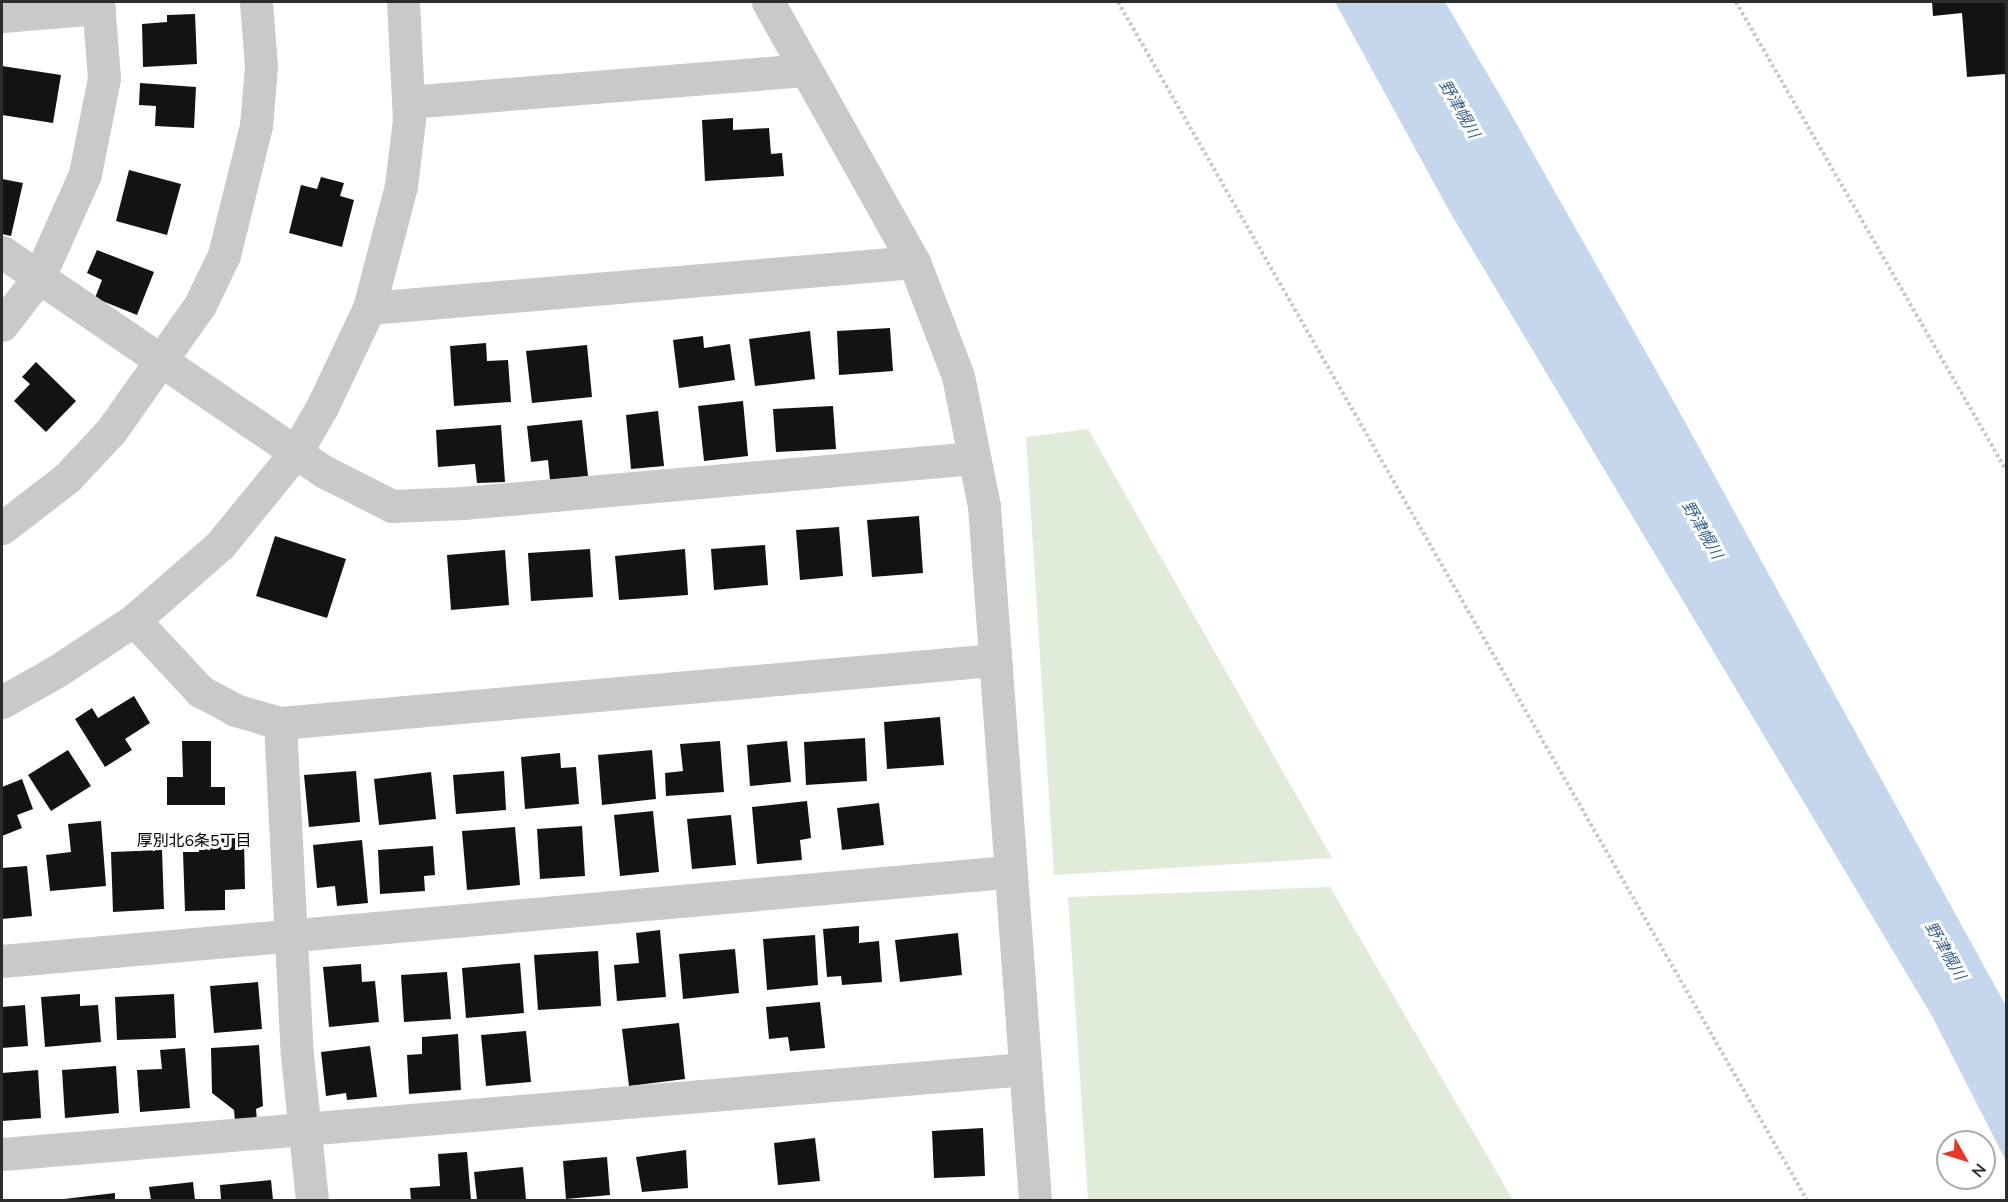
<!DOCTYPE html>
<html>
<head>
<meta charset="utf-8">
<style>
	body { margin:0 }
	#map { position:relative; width:2008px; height:1202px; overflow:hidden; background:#fff; font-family:"Nunito Sans","Noto Sans JP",sans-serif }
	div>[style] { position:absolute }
	.green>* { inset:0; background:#e0ebd9 }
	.water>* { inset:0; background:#c4d7ec }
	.building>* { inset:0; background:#131313 }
	.path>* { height:4px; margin-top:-2px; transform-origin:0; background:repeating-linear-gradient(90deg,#c9c9c9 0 3px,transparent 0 6px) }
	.minor>* { height:33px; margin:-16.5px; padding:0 16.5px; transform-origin:16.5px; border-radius:16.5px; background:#c9c9c9 }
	span { translate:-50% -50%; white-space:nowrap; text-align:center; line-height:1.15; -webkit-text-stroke:6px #fff; paint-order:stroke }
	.water-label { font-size:16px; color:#386191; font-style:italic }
	.neighbourhood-label { font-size:16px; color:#000 }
	.frame { position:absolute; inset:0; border:3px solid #2c2c2c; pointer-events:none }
	.north { position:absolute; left:1936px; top:1130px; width:60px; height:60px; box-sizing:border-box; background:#fff; border:2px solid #ababab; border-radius:50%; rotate:129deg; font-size:16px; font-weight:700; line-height:24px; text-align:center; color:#2c2c2c }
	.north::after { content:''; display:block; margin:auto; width:21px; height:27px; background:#eb3627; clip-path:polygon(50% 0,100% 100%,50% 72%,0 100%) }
</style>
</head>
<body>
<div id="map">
	<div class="green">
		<div style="clip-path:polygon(1088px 429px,1332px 858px,1054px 875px,1026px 437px)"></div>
		<div style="clip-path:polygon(1330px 887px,1513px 1200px,1088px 1200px,1068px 897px)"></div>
	</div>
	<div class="water">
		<div style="clip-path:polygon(1335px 2px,1445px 2px,1508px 109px,1674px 402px,2006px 1006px,2006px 1161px,1932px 1016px,1451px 214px)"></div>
	</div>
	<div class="building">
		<div style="clip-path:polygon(1932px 2px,2006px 2px,2006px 74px,1967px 77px,1962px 13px,1933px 16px)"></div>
		<div style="clip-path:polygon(195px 14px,197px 64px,143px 67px,142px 24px,167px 22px,167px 15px)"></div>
		<div style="clip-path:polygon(2px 66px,61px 75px,53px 123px,2px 115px)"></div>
		<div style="clip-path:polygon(140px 83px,196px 87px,194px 128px,155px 126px,156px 106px,139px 105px)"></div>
		<div style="clip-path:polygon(733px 118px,733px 130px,769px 128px,771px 154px,782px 153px,784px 176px,705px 181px,702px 120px)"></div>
		<div style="clip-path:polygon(129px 170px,181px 184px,167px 235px,116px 221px)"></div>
		<div style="clip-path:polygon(321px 177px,344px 183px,340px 196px,354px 200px,342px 247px,289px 233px,301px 185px,317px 189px)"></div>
		<div style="clip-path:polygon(2px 179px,23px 183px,11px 236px,2px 234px)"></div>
		<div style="clip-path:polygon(97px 250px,154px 272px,137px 315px,95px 298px,102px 280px,87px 273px)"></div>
		<div style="clip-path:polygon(890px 328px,893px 371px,839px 375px,837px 331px)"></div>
		<div style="clip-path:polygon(810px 331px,815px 379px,755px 386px,749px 339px)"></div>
		<div style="clip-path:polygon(703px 336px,704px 348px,730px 344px,735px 380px,679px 388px,673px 340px)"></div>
		<div style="clip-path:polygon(486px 343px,487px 361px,508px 360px,511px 402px,454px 406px,450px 346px)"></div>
		<div style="clip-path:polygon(587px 345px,592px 397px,532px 403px,526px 351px)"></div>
		<div style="clip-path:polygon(36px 362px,76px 401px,46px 432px,14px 401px,30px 384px,22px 377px)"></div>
		<div style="clip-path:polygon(743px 401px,748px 456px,704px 461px,698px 406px)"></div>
		<div style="clip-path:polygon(833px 406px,836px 449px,776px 452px,773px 409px)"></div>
		<div style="clip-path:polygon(658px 411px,664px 466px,631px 469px,626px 415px)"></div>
		<div style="clip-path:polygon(582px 420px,588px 476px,550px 480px,548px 460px,531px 462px,527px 426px)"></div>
		<div style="clip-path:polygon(501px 425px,505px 482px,477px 483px,475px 464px,438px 467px,436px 430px)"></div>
		<div style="clip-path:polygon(919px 516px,923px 573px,872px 577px,867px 520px)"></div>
		<div style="clip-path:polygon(839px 527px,843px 576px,800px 580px,796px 530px)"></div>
		<div style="clip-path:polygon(275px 536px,346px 559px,327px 618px,256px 596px)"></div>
		<div style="clip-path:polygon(765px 545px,768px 585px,714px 590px,711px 549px)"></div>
		<div style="clip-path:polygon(590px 549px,593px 597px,531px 601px,528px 553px)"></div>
		<div style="clip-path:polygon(685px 549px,688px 595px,619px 600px,615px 556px)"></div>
		<div style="clip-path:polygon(505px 550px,509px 605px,451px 610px,447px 555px)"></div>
		<div style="clip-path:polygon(134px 696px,150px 723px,125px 739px,132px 750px,105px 767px,75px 719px,92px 708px,98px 718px)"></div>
		<div style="clip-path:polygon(940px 717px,944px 765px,887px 769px,884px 722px)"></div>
		<div style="clip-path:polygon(865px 738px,867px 781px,806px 785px,804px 742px)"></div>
		<div style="clip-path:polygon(182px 741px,211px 741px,211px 787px,225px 787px,225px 805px,167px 805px,167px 777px,183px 777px)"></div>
		<div style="clip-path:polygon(720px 741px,724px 792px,666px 796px,665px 773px,683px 771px,680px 744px)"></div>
		<div style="clip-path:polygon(787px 741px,791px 782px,750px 786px,747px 745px)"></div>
		<div style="clip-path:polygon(68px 750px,91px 786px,51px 811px,28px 775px)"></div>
		<div style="clip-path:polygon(652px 750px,656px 799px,602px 805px,598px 755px)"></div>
		<div style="clip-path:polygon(560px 753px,561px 768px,576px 767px,579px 804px,525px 809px,521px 757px)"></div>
		<div style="clip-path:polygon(356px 771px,360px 822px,309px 827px,304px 775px)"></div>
		<div style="clip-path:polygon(504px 771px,506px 810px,456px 814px,453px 775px)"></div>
		<div style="clip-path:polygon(431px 772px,436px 819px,379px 825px,374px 779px)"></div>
		<div style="clip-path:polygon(22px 779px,33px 809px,17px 815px,22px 828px,2px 836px,2px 787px)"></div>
		<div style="clip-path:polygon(807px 801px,811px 838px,800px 840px,802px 860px,757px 864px,752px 807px)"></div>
		<div style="clip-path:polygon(879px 803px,884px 845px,842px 850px,837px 808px)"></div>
		<div style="clip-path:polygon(653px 811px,659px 872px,620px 876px,614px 815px)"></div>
		<div style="clip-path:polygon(731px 815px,736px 865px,692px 869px,687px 819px)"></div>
		<div style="clip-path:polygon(101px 821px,106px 886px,50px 891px,46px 855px,71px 852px,68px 824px)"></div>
		<div style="clip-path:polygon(582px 826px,585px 876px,540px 879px,537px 829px)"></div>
		<div style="clip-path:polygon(515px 827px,520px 885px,467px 890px,462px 831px)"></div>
		<div style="clip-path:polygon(244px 838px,245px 889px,225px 890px,225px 910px,185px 911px,183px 852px,199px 852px,200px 839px)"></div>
		<div style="clip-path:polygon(362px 840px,368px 903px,337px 906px,335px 886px,317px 888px,313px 845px)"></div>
		<div style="clip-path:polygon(433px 846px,435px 875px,424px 876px,425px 891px,380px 894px,378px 850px)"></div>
		<div style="clip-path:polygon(162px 850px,164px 909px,113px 912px,111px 852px)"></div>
		<div style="clip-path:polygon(27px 866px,32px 916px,2px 919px,2px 868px)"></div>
		<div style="clip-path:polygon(859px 926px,859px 943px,879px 941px,882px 982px,842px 985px,841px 976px,827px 977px,823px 929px)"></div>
		<div style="clip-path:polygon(660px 930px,666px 997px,617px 1001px,614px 965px,639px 963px,636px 933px)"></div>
		<div style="clip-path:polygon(958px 933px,962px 975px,900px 982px,895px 940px)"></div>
		<div style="clip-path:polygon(815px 935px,818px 985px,767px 990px,763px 939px)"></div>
		<div style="clip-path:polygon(735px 949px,739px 993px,683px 999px,679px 954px)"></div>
		<div style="clip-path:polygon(598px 951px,601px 1006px,538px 1010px,534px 955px)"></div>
		<div style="clip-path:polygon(520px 963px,524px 1013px,466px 1018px,462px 968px)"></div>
		<div style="clip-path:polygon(361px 964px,362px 982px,375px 981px,379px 1022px,329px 1027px,323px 967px)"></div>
		<div style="clip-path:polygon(447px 972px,451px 1019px,404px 1022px,401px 975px)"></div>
		<div style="clip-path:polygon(258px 982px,262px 1029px,214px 1033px,210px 986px)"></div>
		<div style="clip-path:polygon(80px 994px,80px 1006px,98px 1005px,101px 1042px,45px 1047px,41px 997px)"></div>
		<div style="clip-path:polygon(174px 994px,176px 1038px,117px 1040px,115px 997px)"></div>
		<div style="clip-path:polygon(820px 1002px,825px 1048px,790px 1051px,788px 1037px,769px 1039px,766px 1007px)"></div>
		<div style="clip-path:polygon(25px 1005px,28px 1046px,2px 1048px,2px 1007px)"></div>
		<div style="clip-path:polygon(679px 1023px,685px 1079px,629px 1086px,622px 1029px)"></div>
		<div style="clip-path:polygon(526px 1031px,531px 1082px,486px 1086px,481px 1035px)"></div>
		<div style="clip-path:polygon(458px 1034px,461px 1090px,409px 1094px,407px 1055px,422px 1054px,422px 1037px)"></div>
		<div style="clip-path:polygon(259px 1045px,263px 1106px,256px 1109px,257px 1120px,235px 1122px,234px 1110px,212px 1093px,211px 1048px)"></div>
		<div style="clip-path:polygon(370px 1046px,377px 1097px,347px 1100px,346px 1093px,326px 1096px,321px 1052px)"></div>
		<div style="clip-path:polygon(185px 1048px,190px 1108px,140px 1112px,137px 1070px,162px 1069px,160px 1050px)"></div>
		<div style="clip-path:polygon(116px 1066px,119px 1113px,65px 1118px,62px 1070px)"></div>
		<div style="clip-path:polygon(38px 1070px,41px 1118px,2px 1121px,2px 1073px)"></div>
		<div style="clip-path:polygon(983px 1128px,985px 1176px,934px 1178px,932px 1131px)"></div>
		<div style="clip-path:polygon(815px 1138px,820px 1181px,778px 1185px,774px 1143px)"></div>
		<div style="clip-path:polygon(686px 1150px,688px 1188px,642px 1192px,636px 1157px)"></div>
		<div style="clip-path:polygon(467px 1152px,471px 1200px,411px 1200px,410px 1188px,440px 1186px,438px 1154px)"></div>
		<div style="clip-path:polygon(607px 1157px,610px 1195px,566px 1199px,563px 1161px)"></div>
		<div style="clip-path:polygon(523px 1167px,526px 1200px,477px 1200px,474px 1172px)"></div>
		<div style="clip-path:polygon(271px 1180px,273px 1200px,221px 1200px,220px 1185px)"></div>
		<div style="clip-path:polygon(193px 1182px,195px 1200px,151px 1200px,149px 1187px)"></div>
		<div style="clip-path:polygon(115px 1193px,115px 1200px,64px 1200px,64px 1199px)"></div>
	</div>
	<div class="path">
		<div style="left:1118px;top:2px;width:1382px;rotate:60.1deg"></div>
		<div style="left:1736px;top:2px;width:540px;rotate:60.02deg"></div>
	</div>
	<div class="minor">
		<div style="left:768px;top:2px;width:298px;rotate:60.7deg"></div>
		<div style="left:914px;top:262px;width:122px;rotate:68.9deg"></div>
		<div style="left:958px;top:376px;width:133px;rotate:78.7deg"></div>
		<div style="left:984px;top:506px;width:696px;rotate:85.8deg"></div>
		<div style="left:2px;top:16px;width:97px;rotate:-4.7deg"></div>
		<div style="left:408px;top:102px;width:399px;rotate:-4.6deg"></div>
		<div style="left:2px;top:252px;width:391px;rotate:34.3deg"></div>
		<div style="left:325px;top:472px;width:75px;rotate:26.9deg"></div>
		<div style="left:392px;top:506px;width:71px;rotate:-2.4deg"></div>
		<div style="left:463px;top:503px;width:513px;rotate:-5.03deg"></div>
		<div style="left:369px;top:308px;width:547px;rotate:-4.82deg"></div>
		<div style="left:2px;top:325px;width:61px;rotate:-52.4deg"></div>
		<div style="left:39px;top:277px;width:113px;rotate:-65.9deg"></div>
		<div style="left:85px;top:174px;width:98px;rotate:-78.8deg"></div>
		<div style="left:104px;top:78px;width:76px;rotate:-94.5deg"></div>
		<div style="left:2px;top:528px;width:82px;rotate:-37.6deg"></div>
		<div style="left:67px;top:478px;width:64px;rotate:-46.9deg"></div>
		<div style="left:111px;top:431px;width:154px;rotate:-54.8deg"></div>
		<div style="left:200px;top:305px;width:55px;rotate:-64.4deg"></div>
		<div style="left:224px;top:255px;width:133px;rotate:-76.1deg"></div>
		<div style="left:256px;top:126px;width:60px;rotate:-85.2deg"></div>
		<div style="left:261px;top:66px;width:64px;rotate:-94.5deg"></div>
		<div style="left:134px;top:620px;width:97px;rotate:47.1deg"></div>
		<div style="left:200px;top:691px;width:40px;rotate:28deg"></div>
		<div style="left:235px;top:710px;width:47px;rotate:16.1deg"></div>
		<div style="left:280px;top:723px;width:718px;rotate:-5.04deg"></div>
		<div style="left:2px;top:702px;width:63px;rotate:-29.4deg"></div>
		<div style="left:57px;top:671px;width:92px;rotate:-33.5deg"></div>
		<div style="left:134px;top:620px;width:114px;rotate:-41.1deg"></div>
		<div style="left:220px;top:545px;width:120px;rotate:-50.7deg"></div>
		<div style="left:296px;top:452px;width:52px;rotate:-60deg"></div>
		<div style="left:322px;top:407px;width:110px;rotate:-64.6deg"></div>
		<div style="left:369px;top:308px;width:126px;rotate:-75.3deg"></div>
		<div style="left:401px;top:186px;width:66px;rotate:-83.1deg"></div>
		<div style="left:409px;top:120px;width:118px;rotate:-92.9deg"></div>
		<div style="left:280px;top:723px;width:332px;rotate:87.1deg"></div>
		<div style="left:297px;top:1055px;width:146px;rotate:84.1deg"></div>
		<div style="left:2px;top:961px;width:1010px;rotate:-5.06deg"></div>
		<div style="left:2px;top:1154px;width:1026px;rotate:-4.75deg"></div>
	</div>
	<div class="water-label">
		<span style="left:1459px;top:109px;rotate:60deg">野津幌川</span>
		<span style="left:1702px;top:530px;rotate:60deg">野津幌川</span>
		<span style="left:1945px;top:951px;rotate:60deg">野津幌川</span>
	</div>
	<div class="neighbourhood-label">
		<span style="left:194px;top:841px">厚別北6条5丁目</span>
	</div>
	<div class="frame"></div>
	<div class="north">N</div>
</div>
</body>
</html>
